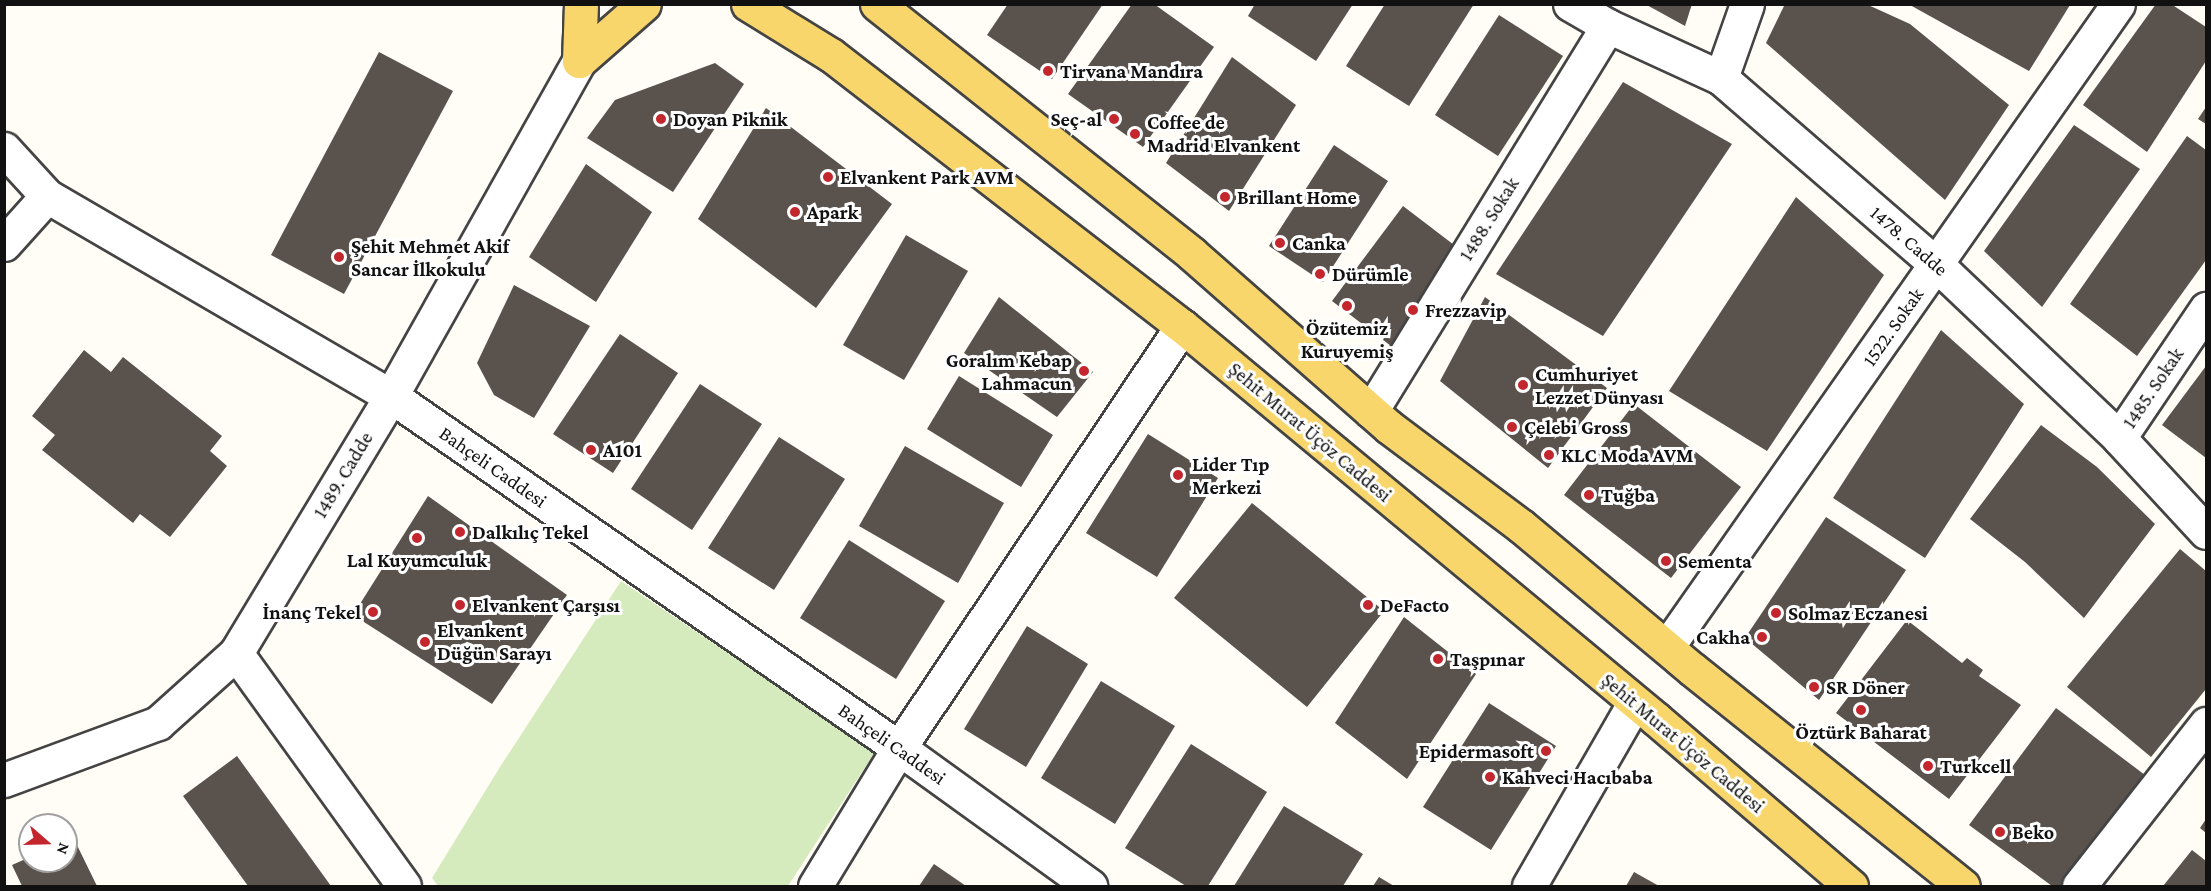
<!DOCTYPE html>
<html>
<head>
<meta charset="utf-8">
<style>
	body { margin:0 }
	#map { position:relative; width:2211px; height:891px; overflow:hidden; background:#fffdf5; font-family:"Crimson Pro",serif }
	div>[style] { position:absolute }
	.green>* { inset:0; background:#d5ebbd }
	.building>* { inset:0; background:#5a524d }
	.roads { filter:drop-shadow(2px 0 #444) drop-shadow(-2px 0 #444) drop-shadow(0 2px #444) drop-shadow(0 -2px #444) }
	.minor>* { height:33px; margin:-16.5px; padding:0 16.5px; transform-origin:16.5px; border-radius:16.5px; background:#fff }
	.major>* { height:33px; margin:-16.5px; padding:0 16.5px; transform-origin:16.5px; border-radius:16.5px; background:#f9d66b }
	.dots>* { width:16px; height:16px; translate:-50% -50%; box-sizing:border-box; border:3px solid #fff; border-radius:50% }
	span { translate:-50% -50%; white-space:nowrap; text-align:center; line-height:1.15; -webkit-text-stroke:6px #fff; paint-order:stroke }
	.poi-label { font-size:20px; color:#111; font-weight:700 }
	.left { translate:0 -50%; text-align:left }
	.right { translate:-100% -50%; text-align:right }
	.street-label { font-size:20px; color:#111 }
	.frame { position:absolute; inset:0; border:6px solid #111; pointer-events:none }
	.north { position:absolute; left:18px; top:813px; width:60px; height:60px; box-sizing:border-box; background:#fff; border:2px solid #a0a0a0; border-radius:50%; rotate:110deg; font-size:16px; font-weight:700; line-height:24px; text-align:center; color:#111 }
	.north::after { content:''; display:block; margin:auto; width:21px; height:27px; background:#c4262e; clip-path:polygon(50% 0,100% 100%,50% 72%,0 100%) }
</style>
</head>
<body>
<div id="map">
	<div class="green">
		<div style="clip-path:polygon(621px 581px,875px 752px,788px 886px,438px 886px,432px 878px,500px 767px)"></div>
	</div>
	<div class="building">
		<div style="clip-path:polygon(1008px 4px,1103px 4px,1052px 79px,987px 35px)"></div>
		<div style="clip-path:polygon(1132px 4px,1154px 4px,1214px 47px,1143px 147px,1068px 94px)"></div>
		<div style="clip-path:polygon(1255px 4px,1353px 4px,1316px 61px,1248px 16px)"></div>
		<div style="clip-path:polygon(1385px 4px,1474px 4px,1409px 106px,1346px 66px)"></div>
		<div style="clip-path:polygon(1645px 4px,1692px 4px,1685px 26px)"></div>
		<div style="clip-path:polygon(1785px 4px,1866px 4px,1910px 24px,2009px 105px,1945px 200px,1766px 43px)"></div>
		<div style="clip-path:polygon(2156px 4px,2171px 4px,2206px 27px,2206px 61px,2147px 152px,2083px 105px)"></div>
		<div style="clip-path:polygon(1910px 5px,2070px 5px,2029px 71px)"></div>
		<div style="clip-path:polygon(1499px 15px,1563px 56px,1498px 156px,1435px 115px)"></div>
		<div style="clip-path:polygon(379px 52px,453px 91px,344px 294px,271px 255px)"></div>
		<div style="clip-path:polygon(1232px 57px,1296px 105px,1229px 211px,1166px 163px)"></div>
		<div style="clip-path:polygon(715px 63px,744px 84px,673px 192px,587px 138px,615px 100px)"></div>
		<div style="clip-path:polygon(1623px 82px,1732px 144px,1603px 336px,1496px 274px)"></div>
		<div style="clip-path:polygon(2206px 107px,2206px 124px,2198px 119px)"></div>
		<div style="clip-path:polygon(766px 108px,892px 204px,816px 308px,698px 219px)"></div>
		<div style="clip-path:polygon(2074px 125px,2140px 169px,2042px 307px,1984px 251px)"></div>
		<div style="clip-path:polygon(2187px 136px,2206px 150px,2206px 260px,2137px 356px,2070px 304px)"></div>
		<div style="clip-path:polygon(1334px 145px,1388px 181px,1323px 282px,1269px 246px)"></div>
		<div style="clip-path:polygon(586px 164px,652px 212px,596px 302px,529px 257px)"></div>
		<div style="clip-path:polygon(1796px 197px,1884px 275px,1767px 451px,1669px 391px)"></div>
		<div style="clip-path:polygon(1403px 206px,1462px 251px,1391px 346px,1332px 301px)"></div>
		<div style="clip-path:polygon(906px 235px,968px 271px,904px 380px,843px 345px)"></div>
		<div style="clip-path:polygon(514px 285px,590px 326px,534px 418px,494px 395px,477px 363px)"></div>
		<div style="clip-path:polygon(999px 297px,1093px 372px,1057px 417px,964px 353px)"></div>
		<div style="clip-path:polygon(1485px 297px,1607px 388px,1548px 468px,1440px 381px)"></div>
		<div style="clip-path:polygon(1941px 330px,2024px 404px,1925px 558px,1833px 498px)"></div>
		<div style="clip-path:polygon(620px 334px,678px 373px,613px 473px,553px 434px)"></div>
		<div style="clip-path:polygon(84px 350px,111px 372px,123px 357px,222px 436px,210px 451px,227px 466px,170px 537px,140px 514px,133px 523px,42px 450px,55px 435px,32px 416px)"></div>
		<div style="clip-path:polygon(2206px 366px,2206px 458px,2162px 425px)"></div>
		<div style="clip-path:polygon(959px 376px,1053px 435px,1021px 487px,927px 429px)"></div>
		<div style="clip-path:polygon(700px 384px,762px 424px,692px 530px,631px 489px)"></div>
		<div style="clip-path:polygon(1634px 404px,1741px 487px,1671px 578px,1564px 495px)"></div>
		<div style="clip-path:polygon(2041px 425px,2097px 467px,2155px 524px,2084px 618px,2025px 562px,1970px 519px)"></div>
		<div style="clip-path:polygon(1148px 434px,1218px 478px,1157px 577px,1086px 533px)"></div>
		<div style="clip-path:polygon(779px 437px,845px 479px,774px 590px,708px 548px)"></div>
		<div style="clip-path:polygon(905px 446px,1004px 503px,958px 583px,859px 526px)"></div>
		<div style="clip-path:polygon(428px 496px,567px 595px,492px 704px,353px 615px)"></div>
		<div style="clip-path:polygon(1252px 503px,1384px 611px,1307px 707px,1174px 598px)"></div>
		<div style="clip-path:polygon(1826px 517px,1906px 570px,1819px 700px,1745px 638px)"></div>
		<div style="clip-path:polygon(849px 540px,945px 601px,896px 679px,800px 618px)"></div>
		<div style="clip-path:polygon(2180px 549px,2206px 571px,2206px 689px,2151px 757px,2067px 687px)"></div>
		<div style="clip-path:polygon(1404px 617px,1476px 674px,1407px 779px,1335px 723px)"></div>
		<div style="clip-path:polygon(1907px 620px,1962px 663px,1967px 658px,1983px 670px,1979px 676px,2021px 705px,1949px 799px,1836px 713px)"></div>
		<div style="clip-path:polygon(1027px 626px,1088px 664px,1026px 767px,964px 729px)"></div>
		<div style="clip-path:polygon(1101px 681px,1175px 726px,1115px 824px,1041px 778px)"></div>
		<div style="clip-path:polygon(1489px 703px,1556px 746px,1491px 850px,1423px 807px)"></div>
		<div style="clip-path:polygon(2056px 708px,2145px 775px,2062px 886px,2052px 886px,1969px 825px)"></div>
		<div style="clip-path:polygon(1191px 744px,1267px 792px,1208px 886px,1186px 886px,1125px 848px)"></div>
		<div style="clip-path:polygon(237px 756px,331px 886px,248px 886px,183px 796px)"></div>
		<div style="clip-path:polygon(1284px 806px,1363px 854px,1343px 886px,1234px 886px)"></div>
		<div style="clip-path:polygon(2206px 819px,2206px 833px,2200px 828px)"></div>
		<div style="clip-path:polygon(73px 837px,97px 886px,22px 886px,12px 865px,30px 857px,30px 861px,66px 861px,66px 840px)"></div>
		<div style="clip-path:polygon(2192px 850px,2206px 861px,2206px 886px,2163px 886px)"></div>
		<div style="clip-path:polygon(934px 864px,966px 886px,919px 886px)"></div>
		<div style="clip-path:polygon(1634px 872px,1659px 886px,1626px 886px)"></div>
		<div style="clip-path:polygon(1379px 877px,1394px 886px,1373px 886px)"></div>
	</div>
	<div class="roads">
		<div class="minor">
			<div style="left:1570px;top:4px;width:44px;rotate:30.1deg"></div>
			<div style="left:1608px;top:26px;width:124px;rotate:24.7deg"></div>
			<div style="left:1721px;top:78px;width:286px;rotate:40.9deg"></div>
			<div style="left:1937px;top:265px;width:251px;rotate:43.5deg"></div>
			<div style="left:2119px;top:438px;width:128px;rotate:47.2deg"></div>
			<div style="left:1721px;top:78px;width:78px;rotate:-70.6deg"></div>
			<div style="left:4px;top:149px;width:64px;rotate:47.5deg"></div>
			<div style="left:47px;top:196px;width:398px;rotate:30.2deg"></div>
			<div style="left:391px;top:396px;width:618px;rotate:34.72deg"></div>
			<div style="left:899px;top:748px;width:236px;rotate:35.8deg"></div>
			<div style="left:4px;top:244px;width:64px;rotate:-48.1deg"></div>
			<div style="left:1371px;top:411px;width:452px;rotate:-58.4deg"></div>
			<div style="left:2119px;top:438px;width:156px;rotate:-56deg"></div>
			<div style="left:1667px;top:647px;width:785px;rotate:-54.95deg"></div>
			<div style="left:236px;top:653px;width:287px;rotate:54.2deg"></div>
			<div style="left:4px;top:780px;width:164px;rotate:-20.3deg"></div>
			<div style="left:158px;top:723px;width:105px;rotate:-41.9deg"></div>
			<div style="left:236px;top:653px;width:300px;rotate:-58.9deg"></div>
			<div style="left:391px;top:396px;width:384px;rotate:-60.7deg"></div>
			<div style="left:815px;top:886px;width:162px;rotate:-58.7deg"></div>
			<div style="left:899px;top:748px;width:508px;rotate:-56.15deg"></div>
			<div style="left:1529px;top:886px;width:212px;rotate:-60.1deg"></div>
			<div style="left:2079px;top:886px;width:206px;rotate:-51.9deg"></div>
		</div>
		<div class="major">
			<div style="left:748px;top:4px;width:97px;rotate:31.6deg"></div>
			<div style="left:831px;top:55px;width:443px;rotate:37.7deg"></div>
			<div style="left:1182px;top:326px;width:616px;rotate:39.66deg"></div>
			<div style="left:1656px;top:719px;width:257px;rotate:40.6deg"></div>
			<div style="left:877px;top:4px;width:402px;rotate:38.4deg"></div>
			<div style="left:1192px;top:254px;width:262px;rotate:41.3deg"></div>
			<div style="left:1389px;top:427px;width:165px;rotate:36.9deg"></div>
			<div style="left:1521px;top:526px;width:223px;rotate:39.9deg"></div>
			<div style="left:1692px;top:669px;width:347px;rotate:38.7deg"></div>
			<div style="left:579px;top:61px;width:86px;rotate:-41.2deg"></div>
			<div style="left:579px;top:61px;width:57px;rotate:-88deg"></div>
		</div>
	</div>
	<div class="dots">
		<div style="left:1048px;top:71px;background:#c4262e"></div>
		<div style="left:661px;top:119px;background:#c4262e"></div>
		<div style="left:1114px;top:119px;background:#c4262e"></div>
		<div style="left:1135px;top:134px;background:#c4262e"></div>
		<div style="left:828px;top:177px;background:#c4262e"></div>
		<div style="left:1225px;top:197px;background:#c4262e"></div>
		<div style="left:795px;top:212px;background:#c4262e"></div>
		<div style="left:1280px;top:243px;background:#c4262e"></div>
		<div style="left:339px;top:257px;background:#c4262e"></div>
		<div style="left:1320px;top:274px;background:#c4262e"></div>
		<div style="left:1347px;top:306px;background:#c4262e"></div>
		<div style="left:1413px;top:310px;background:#c4262e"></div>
		<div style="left:1084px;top:371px;background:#c4262e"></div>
		<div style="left:1523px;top:385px;background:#c4262e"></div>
		<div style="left:1512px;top:427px;background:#c4262e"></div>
		<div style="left:591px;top:450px;background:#c4262e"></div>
		<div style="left:1549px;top:455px;background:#c4262e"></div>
		<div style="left:1178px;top:475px;background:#c4262e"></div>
		<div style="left:1589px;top:495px;background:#c4262e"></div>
		<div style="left:460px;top:532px;background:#c4262e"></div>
		<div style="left:417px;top:538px;background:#c4262e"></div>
		<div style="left:1666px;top:561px;background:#c4262e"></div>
		<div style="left:460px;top:605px;background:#c4262e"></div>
		<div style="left:1368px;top:605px;background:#c4262e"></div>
		<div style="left:373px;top:612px;background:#c4262e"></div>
		<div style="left:1776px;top:613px;background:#c4262e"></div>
		<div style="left:1762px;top:637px;background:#c4262e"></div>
		<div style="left:425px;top:642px;background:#c4262e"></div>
		<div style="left:1438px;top:659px;background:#c4262e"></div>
		<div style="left:1814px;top:687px;background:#c4262e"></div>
		<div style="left:1861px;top:710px;background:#c4262e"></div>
		<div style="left:1546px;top:751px;background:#c4262e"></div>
		<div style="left:1928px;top:766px;background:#c4262e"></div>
		<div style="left:1490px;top:777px;background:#c4262e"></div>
		<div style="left:2000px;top:832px;background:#c4262e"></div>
	</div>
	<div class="poi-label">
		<span class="left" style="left:1060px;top:71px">Tirvana Mandıra</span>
		<span class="left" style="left:673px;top:119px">Doyan Piknik</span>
		<span class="right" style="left:1102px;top:119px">Seç-al</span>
		<span class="left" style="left:1147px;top:134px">Coffee de<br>Madrid Elvankent</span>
		<span class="left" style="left:840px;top:177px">Elvankent Park AVM</span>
		<span class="left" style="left:1237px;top:197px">Brillant Home</span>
		<span class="left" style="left:807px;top:212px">Apark</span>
		<span class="left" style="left:1292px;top:243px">Canka</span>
		<span class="left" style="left:351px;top:258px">Şehit Mehmet Akif<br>Sancar İlkokulu</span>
		<span class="left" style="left:1332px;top:274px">Dürümle</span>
		<span class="left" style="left:1425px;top:310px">Frezzavip</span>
		<span style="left:1347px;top:340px">Özütemiz<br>Kuruyemiş</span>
		<span class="right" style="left:1072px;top:372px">Goralım Kebap<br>Lahmacun</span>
		<span class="left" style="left:1535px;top:386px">Cumhuriyet<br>Lezzet Dünyası</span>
		<span class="left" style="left:1524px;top:427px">Çelebi Gross</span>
		<span class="left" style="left:603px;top:450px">A101</span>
		<span class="left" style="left:1561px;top:455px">KLC Moda AVM</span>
		<span class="left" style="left:1192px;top:476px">Lider Tıp<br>Merkezi</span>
		<span class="left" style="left:1601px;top:495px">Tuğba</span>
		<span class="left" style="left:472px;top:532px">Dalkılıç Tekel</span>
		<span style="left:417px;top:560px">Lal Kuyumculuk</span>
		<span class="left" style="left:1678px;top:561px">Sementa</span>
		<span class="left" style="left:472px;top:605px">Elvankent Çarşısı</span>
		<span class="left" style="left:1380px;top:605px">DeFacto</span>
		<span class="right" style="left:361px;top:612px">İnanç Tekel</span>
		<span class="left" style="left:1788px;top:613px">Solmaz Eczanesi</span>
		<span class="left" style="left:437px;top:642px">Elvankent<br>Düğün Sarayı</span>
		<span class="right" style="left:1750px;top:637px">Cakha</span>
		<span class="left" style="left:1450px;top:659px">Taşpınar</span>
		<span class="left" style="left:1826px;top:687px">SR Döner</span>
		<span style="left:1861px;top:732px">Öztürk Baharat</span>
		<span class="right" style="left:1534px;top:751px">Epidermasoft</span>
		<span class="left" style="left:1940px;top:766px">Turkcell</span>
		<span class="left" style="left:1502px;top:777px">Kahveci Hacıbaba</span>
		<span class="left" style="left:2012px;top:832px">Beko</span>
	</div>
	<div class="street-label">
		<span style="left:1489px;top:219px;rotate:-58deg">1488. Sokak</span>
		<span style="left:1909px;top:241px;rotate:41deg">1478. Cadde</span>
		<span style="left:1893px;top:327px;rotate:-55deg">1522. Sokak</span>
		<span style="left:2153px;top:388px;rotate:-56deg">1485. Sokak</span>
		<span style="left:1310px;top:432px;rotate:40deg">Şehit Murat Üçöz Caddesi</span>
		<span style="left:493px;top:467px;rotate:35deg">Bahçeli Caddesi</span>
		<span style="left:343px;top:475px;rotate:-59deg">1489. Cadde</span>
		<span style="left:1683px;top:743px;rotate:40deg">Şehit Murat Üçöz Caddesi</span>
		<span style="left:892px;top:744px;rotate:35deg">Bahçeli Caddesi</span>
	</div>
	<div class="frame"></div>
	<div class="north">N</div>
</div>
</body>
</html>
